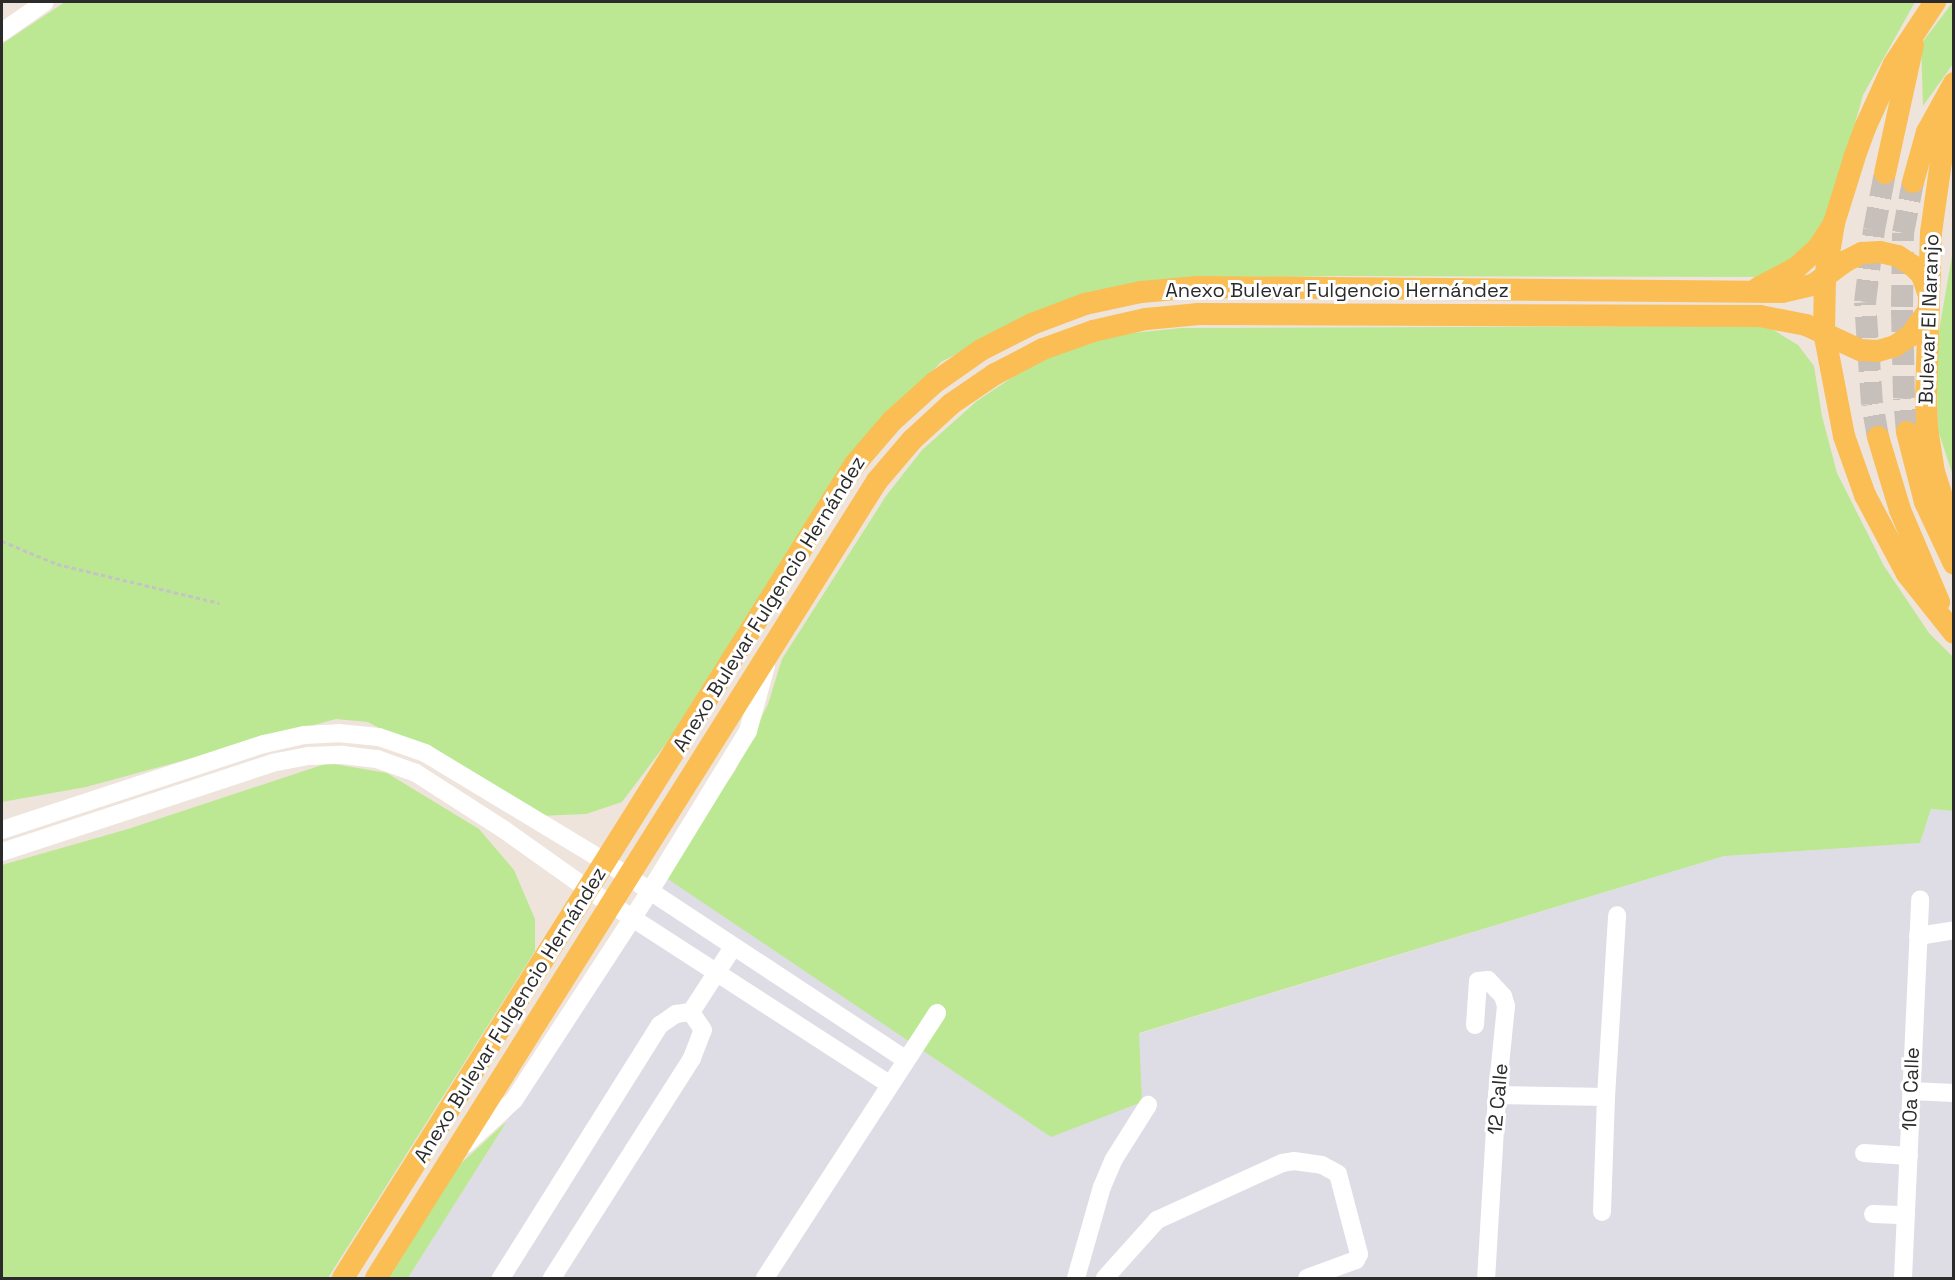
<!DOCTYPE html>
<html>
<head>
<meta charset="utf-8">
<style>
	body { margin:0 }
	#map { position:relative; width:1955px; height:1280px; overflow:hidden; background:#eee4dc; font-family:"Space Grotesk",sans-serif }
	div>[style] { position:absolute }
	.industrial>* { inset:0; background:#dedde6 }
	.green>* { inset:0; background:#bce894 }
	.major-tunnel>* { height:22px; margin-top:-11px; transform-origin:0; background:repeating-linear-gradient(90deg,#c7bfb9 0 22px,transparent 0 33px) }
	.path>* { height:3px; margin-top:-1.5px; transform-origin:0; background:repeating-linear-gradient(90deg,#c4c4c4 0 4.5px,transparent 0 7.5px) }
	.minor>* { height:18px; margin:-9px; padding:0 9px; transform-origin:9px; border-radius:9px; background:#fff }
	.major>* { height:22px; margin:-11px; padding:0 11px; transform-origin:11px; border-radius:11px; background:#fabe54 }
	span { translate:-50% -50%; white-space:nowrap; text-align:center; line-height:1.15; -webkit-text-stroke:6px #fff; paint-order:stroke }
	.street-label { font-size:20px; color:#2b2b2b }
	.frame { position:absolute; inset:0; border:3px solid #2b2b2b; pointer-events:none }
</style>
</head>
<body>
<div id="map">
	<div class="industrial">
		<div style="clip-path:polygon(1931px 809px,1953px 811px,1953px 1278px,408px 1278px,662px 874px,1138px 1034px,1724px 856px,1920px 843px)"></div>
	</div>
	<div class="green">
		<div style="clip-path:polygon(65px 2px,1915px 2px,1863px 95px,1839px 180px,1818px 235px,1769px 277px,1338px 276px,1178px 279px,1030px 315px,941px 362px,855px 451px,677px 729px,622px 802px,586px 814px,538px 816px,368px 722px,336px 719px,86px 787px,2px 802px,2px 44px)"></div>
		<div style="clip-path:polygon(1953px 2px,1953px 64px,1923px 106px,1921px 44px)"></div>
		<div style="clip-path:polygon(1953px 250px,1953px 476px,1938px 430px,1936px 348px)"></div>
		<div style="clip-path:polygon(1767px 326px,1798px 345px,1814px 366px,1822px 416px,1837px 473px,1884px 566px,1929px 633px,1953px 657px,1953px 811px,1931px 809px,1920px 843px,1724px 856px,1139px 1033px,1142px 1102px,1051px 1137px,662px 875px,735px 771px,768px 704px,782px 659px,886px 496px,922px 450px,977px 401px,1035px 362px,1105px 336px,1181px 328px)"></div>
		<div style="clip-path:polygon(328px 763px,387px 773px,479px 829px,514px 870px,535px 919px,535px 951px,328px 1278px,2px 1278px,2px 865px,128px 829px)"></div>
		<div style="clip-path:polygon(507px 1121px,408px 1278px,385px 1278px,455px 1169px)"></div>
	</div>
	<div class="major-tunnel">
		<div style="left:1907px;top:432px;width:34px;rotate:-95deg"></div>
		<div style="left:1904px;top:398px;width:91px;rotate:-91.3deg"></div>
		<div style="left:1902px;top:307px;width:74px;rotate:-89.2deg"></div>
		<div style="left:1903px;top:233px;width:52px;rotate:-78.9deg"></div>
		<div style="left:1878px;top:437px;width:34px;rotate:-100deg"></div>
		<div style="left:1872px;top:404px;width:102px;rotate:-93.9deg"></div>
		<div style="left:1865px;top:302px;width:73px;rotate:-82.9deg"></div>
		<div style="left:1874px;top:230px;width:58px;rotate:-79.1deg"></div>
	</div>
	<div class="path">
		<div style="left:2px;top:541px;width:60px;rotate:22.7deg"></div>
		<div style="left:57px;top:564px;width:167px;rotate:13.5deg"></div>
	</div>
	<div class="minor">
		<div style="left:2px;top:32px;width:52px;rotate:-34.9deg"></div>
		<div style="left:2px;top:830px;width:276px;rotate:-18.2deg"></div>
		<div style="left:264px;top:744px;width:41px;rotate:-12.7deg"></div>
		<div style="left:304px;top:735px;width:34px;rotate:-3deg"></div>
		<div style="left:338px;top:733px;width:41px;rotate:5.6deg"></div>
		<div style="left:379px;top:737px;width:49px;rotate:19.2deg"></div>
		<div style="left:425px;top:753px;width:211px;rotate:31.1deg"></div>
		<div style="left:606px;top:862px;width:359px;rotate:33.4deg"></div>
		<div style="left:2px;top:852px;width:284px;rotate:-18.2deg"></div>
		<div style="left:272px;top:763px;width:38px;rotate:-11deg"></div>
		<div style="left:309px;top:756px;width:34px;rotate:-2deg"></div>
		<div style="left:343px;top:755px;width:34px;rotate:7deg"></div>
		<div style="left:377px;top:759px;width:41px;rotate:19.7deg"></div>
		<div style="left:416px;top:773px;width:107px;rotate:32.8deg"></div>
		<div style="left:506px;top:831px;width:102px;rotate:35.4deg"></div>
		<div style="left:589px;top:890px;width:357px;rotate:32.9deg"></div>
		<div style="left:1918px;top:936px;width:36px;rotate:-9deg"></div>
		<div style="left:1475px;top:1025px;width:44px;rotate:-86.1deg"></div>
		<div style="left:1478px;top:981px;width:10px;rotate:-6deg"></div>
		<div style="left:1488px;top:980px;width:22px;rotate:47deg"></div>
		<div style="left:1503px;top:996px;width:10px;rotate:73deg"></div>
		<div style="left:1506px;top:1006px;width:89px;rotate:95.8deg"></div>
		<div style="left:1497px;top:1095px;width:183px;rotate:93.4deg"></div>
		<div style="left:1911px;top:1091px;width:43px;rotate:2.7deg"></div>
		<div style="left:1497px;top:1095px;width:109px;rotate:1.1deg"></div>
		<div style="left:1606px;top:1097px;width:115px;rotate:92deg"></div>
		<div style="left:1606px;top:1097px;width:182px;rotate:-86.5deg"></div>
		<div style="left:466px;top:1144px;width:65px;rotate:-42.5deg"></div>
		<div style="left:514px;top:1100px;width:249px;rotate:-56.9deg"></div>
		<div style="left:650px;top:891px;width:188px;rotate:-58.5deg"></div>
		<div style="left:748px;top:731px;width:67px;rotate:-74.5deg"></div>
		<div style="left:1864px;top:1153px;width:45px;rotate:3.8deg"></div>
		<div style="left:1873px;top:1214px;width:33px;rotate:2deg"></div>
		<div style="left:501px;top:1278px;width:299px;rotate:-57.9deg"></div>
		<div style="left:660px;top:1025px;width:19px;rotate:-35deg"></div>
		<div style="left:676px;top:1014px;width:15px;rotate:-8deg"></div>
		<div style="left:691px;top:1012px;width:77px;rotate:-57.1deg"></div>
		<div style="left:552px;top:1278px;width:261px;rotate:-57.5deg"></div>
		<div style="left:692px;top:1058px;width:30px;rotate:-69deg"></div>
		<div style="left:703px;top:1030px;width:22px;rotate:-124deg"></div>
		<div style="left:765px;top:1278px;width:316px;rotate:-57deg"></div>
		<div style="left:1076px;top:1278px;width:95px;rotate:-74.1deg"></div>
		<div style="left:1102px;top:1187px;width:30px;rotate:-67deg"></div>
		<div style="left:1114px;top:1159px;width:64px;rotate:-57.8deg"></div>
		<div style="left:1105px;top:1278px;width:78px;rotate:-48.1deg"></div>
		<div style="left:1157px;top:1220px;width:137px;rotate:-24.5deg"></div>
		<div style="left:1282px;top:1163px;width:12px;rotate:-9deg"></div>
		<div style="left:1294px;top:1161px;width:28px;rotate:8deg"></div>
		<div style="left:1322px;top:1165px;width:18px;rotate:29deg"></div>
		<div style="left:1338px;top:1174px;width:83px;rotate:75.3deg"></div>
		<div style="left:1359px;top:1254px;width:7px;rotate:117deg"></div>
		<div style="left:1356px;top:1260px;width:52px;rotate:159.8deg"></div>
		<div style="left:1903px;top:1278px;width:379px;rotate:-87.4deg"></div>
	</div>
	<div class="major">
		<div style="left:1935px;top:2px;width:74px;rotate:123.5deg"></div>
		<div style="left:1894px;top:64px;width:70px;rotate:114.4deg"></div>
		<div style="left:1865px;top:128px;width:33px;rotate:110deg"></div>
		<div style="left:1854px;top:159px;width:67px;rotate:107.4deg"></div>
		<div style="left:1834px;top:223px;width:56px;rotate:99.3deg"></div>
		<div style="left:1825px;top:278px;width:54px;rotate:91.1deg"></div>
		<div style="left:1824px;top:332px;width:106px;rotate:79.1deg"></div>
		<div style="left:1844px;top:436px;width:63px;rotate:70.4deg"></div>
		<div style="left:1865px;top:495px;width:89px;rotate:62deg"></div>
		<div style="left:1907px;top:574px;width:75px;rotate:51.5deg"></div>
		<div style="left:1954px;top:102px;width:32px;rotate:106deg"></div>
		<div style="left:1945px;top:133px;width:100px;rotate:98deg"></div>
		<div style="left:1931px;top:232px;width:166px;rotate:91.7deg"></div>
		<div style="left:1926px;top:398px;width:30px;rotate:88deg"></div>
		<div style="left:1927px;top:428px;width:45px;rotate:81deg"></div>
		<div style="left:1934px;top:472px;width:65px;rotate:72.1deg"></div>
		<div style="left:1885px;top:173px;width:131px;rotate:-77.7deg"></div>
		<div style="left:1913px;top:182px;width:52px;rotate:-74.4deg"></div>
		<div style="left:1927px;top:132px;width:56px;rotate:-61.1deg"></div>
		<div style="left:1758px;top:288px;width:43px;rotate:-27.8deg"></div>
		<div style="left:1796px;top:268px;width:30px;rotate:-42deg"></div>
		<div style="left:1818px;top:248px;width:24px;rotate:-57deg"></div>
		<div style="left:1907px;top:432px;width:72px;rotate:75.6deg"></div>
		<div style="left:1925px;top:502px;width:68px;rotate:64.9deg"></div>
		<div style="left:1878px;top:437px;width:76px;rotate:73.2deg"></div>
		<div style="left:1900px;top:510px;width:100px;rotate:67deg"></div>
		<div style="left:343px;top:1278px;width:962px;rotate:-57.83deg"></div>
		<div style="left:855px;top:464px;width:57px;rotate:-49.3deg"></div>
		<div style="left:892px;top:421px;width:57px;rotate:-42.1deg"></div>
		<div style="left:934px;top:383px;width:57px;rotate:-35.1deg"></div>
		<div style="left:981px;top:350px;width:57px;rotate:-27deg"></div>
		<div style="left:1032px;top:324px;width:57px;rotate:-20.7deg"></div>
		<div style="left:1085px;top:304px;width:57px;rotate:-12.1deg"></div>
		<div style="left:1141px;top:292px;width:57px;rotate:-5deg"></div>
		<div style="left:1198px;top:287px;width:584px;rotate:0.49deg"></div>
		<div style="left:1782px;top:292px;width:32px;rotate:-13deg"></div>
		<div style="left:1813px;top:285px;width:41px;rotate:-36deg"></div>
		<div style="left:1846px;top:261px;width:18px;rotate:-27deg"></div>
		<div style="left:1862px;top:253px;width:18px;rotate:-3deg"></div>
		<div style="left:1880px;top:252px;width:18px;rotate:13deg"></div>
		<div style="left:1898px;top:256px;width:18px;rotate:34deg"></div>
		<div style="left:1913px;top:266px;width:13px;rotate:45deg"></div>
		<div style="left:1922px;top:275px;width:18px;rotate:71deg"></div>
		<div style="left:376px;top:1278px;width:941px;rotate:-57.85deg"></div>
		<div style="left:877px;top:481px;width:54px;rotate:-49.5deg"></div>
		<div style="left:912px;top:440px;width:53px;rotate:-42.7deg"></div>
		<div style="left:951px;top:404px;width:53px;rotate:-34.3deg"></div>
		<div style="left:995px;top:374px;width:54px;rotate:-27.5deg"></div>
		<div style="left:1043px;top:349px;width:53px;rotate:-19.8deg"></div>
		<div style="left:1093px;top:331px;width:54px;rotate:-12.8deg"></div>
		<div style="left:1146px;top:319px;width:53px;rotate:-5.4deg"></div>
		<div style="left:1199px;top:314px;width:561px;rotate:0.2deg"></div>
		<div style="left:1760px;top:316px;width:47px;rotate:11.1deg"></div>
		<div style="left:1806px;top:325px;width:60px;rotate:24.8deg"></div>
		<div style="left:1860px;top:350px;width:18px;rotate:3deg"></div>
		<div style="left:1878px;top:351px;width:18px;rotate:-16deg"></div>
		<div style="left:1895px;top:346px;width:18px;rotate:-34deg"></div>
		<div style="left:1910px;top:336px;width:31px;rotate:-54deg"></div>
	</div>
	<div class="street-label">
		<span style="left:1337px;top:290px">Anexo Bulevar Fulgencio Hernández</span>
		<span style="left:1929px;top:319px;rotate:-88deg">Bulevar El Naranjo</span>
		<span style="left:769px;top:604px;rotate:-58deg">Anexo Bulevar Fulgencio Hernández</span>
		<span style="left:510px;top:1015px;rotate:-58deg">Anexo Bulevar Fulgencio Hernández</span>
		<span style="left:1911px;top:1089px;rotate:-88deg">10a Calle</span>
		<span style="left:1498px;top:1099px;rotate:-85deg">12 Calle</span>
	</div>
	<div class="frame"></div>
</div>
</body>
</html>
